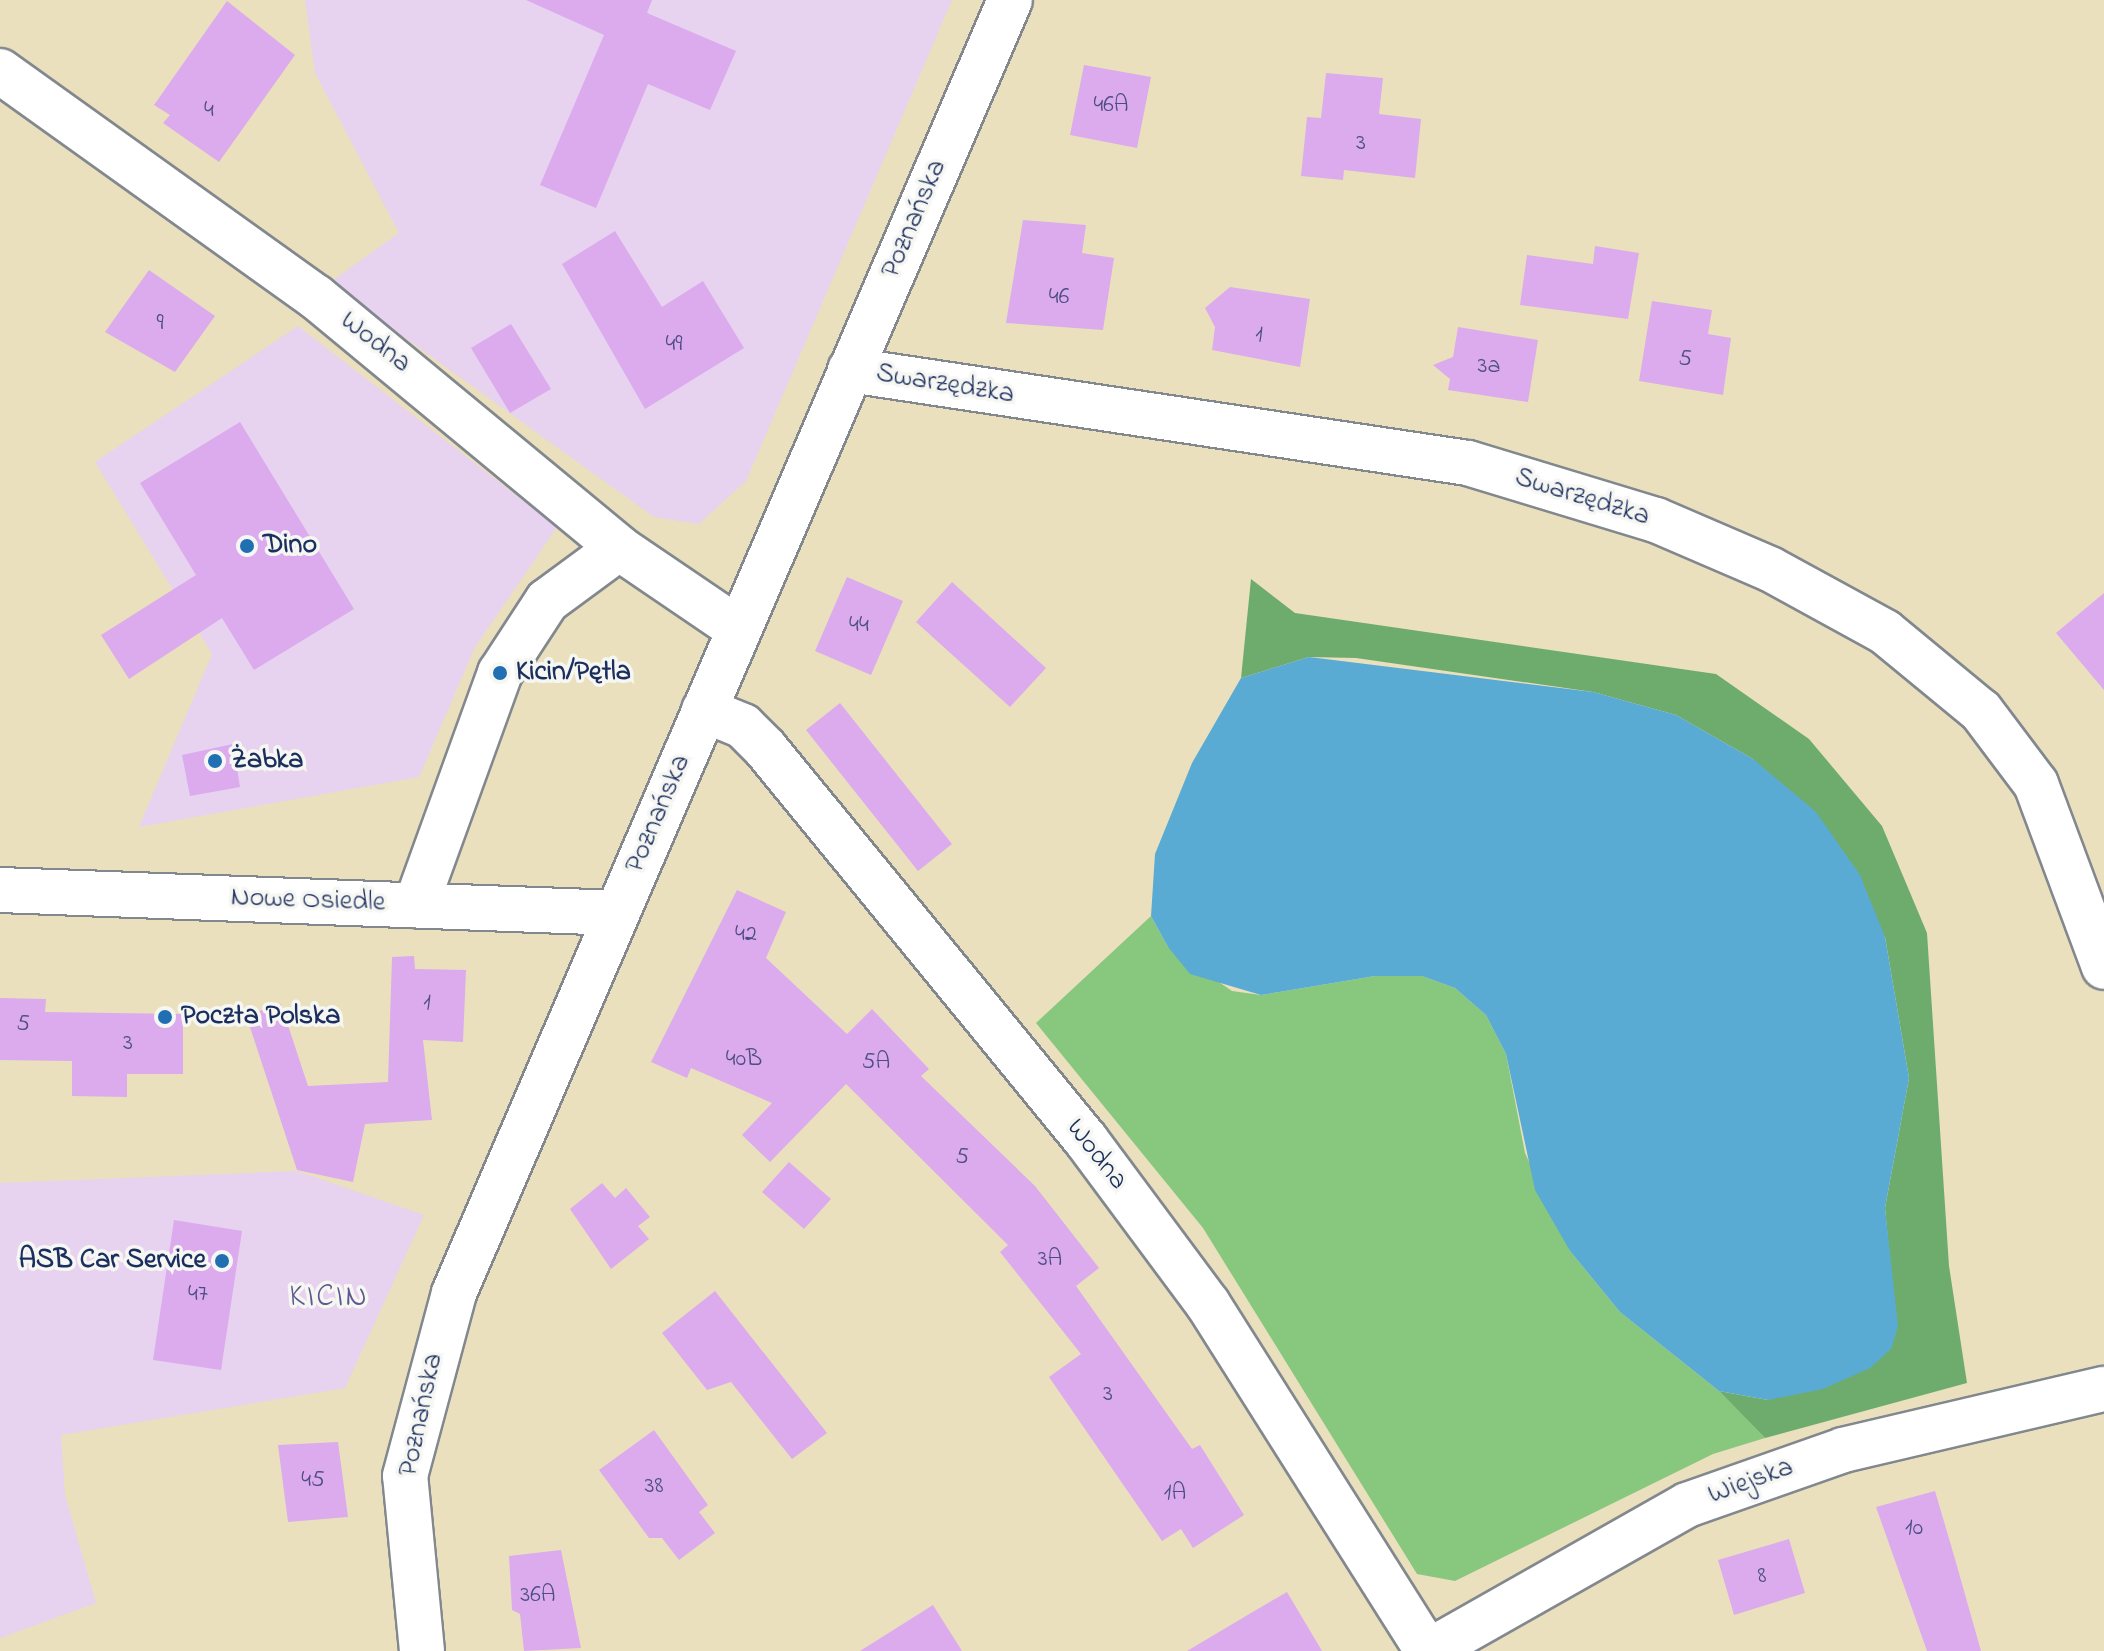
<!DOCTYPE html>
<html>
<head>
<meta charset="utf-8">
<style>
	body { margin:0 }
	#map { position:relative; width:2104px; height:1651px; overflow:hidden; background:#eae0bd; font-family:"Indie Flower",sans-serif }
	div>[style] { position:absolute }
	.built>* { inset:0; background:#e7d2ef }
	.green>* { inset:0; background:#88c77e }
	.forest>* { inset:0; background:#6eac6d }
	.water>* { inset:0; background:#5aabd4 }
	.building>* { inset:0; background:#dbabee }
	.roads { filter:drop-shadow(2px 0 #82888e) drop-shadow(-2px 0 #82888e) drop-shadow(0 2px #82888e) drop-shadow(0 -2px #82888e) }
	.street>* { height:44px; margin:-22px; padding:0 22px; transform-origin:22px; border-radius:22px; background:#fff }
	.secondary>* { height:44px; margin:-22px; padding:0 22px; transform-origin:22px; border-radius:22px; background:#fff }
	.dots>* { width:22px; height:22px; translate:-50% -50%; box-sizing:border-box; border:4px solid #f6f6f2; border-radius:50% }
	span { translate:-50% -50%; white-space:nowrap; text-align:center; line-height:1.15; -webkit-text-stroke:7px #f6f6f2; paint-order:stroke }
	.number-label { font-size:24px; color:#4b4e82 }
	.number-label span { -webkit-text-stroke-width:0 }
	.street-label { font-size:28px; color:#1b2f5e }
	.poi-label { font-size:28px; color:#1b2f5e; font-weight:700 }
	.left { translate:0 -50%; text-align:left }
	.right { translate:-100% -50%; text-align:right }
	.quarter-label { font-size:32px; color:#5e5a90; letter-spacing:2px }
</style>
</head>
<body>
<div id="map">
	<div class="built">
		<div style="clip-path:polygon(305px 0,952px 0,746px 481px,699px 524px,654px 517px,329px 283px,399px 233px,315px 73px)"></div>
		<div style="clip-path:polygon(298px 326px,557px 527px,475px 647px,419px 777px,139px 827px,212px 654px,95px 462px)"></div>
		<div style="clip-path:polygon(297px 1171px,424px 1215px,345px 1388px,61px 1435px,65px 1495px,96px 1603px,0 1638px,0 1183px)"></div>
	</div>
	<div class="green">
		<div style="clip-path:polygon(1151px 916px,1168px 947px,1232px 991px,1261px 995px,1375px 976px,1422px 976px,1455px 988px,1486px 1015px,1506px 1054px,1525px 1153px,1570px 1251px,1620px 1312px,1719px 1391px,1765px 1438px,1713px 1454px,1455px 1581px,1417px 1574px,1203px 1228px,1036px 1023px)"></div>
	</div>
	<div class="forest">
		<div style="clip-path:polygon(1251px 579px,1295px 613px,1716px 674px,1809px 739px,1882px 826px,1927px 933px,1949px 1266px,1967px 1383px,1765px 1438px,1719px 1391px,1768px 1400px,1892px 1283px,1885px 1208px,1909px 1078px,1885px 937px,1753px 759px,1676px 715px,1593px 692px,1356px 658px,1309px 657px,1241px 678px)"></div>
	</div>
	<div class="water">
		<div style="clip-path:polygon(1309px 657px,1593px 692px,1676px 715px,1753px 759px,1816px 812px,1860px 875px,1885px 937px,1909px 1078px,1885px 1208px,1898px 1326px,1891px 1349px,1870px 1368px,1823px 1389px,1768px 1400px,1719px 1391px,1620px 1312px,1570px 1251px,1535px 1190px,1506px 1054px,1486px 1015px,1455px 988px,1422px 976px,1375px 976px,1261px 995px,1190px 974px,1168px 947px,1151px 916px,1155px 854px,1192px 763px,1241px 678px)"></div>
	</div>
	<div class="building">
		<div style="clip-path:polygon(526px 0,652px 0,647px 13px,736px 51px,710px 110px,648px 84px,596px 208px,540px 185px,604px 35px)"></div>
		<div style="clip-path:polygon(227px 1px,295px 55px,219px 162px,163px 123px,170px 115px,154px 105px)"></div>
		<div style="clip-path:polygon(1084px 65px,1151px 77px,1137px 148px,1070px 135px)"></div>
		<div style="clip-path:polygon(1326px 73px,1383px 78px,1379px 114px,1421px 119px,1415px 178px,1344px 170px,1343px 180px,1301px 176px,1307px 117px,1321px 118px)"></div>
		<div style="clip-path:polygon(1023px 220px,1086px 225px,1082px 253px,1114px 258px,1103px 330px,1006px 323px)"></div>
		<div style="clip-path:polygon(615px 231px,662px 307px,703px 281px,744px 348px,645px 409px,562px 264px)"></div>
		<div style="clip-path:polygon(1595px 246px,1639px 253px,1628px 319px,1520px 305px,1527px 255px,1593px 264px)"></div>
		<div style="clip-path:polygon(149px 270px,215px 316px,175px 372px,105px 332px)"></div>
		<div style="clip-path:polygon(1230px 287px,1310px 299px,1300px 367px,1212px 350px,1215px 327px,1205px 308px)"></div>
		<div style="clip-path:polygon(1652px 301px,1712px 310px,1708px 334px,1731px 338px,1723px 395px,1639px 381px)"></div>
		<div style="clip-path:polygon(511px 324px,551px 389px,510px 413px,471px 348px)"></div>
		<div style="clip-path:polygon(1458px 327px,1538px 340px,1528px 402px,1448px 390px,1450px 379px,1433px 365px,1453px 357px)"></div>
		<div style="clip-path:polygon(240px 422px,354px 609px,254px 670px,222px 618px,129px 679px,101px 635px,196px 575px,140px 483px)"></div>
		<div style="clip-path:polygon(847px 577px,903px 601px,871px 675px,815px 651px)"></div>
		<div style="clip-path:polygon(952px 582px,1046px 668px,1010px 707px,916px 622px)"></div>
		<div style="clip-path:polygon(2104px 593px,2104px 690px,2056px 633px)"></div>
		<div style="clip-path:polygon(840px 703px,952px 844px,918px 871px,806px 730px)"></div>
		<div style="clip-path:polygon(233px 744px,240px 787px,190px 796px,182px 755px)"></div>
		<div style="clip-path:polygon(737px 890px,786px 912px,766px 958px,847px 1034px,872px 1009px,929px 1069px,921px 1076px,1035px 1186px,1099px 1268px,1076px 1286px,1192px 1449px,1200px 1445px,1244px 1515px,1193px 1548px,1181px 1529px,1162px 1541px,1049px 1377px,1081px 1354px,1000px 1252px,1008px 1245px,846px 1084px,770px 1162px,742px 1135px,772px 1103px,691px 1068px,687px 1078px,651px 1062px)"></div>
		<div style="clip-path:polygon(414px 956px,415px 969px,466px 970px,463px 1042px,423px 1040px,432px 1120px,365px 1124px,353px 1182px,297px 1170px,246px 1015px,281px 1004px,308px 1086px,388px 1082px,392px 957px)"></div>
		<div style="clip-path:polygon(0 998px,46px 999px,45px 1012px,183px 1014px,183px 1074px,127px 1074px,127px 1097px,72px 1096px,72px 1061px,0 1060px)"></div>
		<div style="clip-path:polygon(789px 1162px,831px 1199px,804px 1229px,762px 1192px)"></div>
		<div style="clip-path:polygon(602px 1183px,615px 1198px,626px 1188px,650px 1217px,638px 1226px,649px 1239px,611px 1269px,570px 1209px)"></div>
		<div style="clip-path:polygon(174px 1220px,242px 1231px,221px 1370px,153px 1360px)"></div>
		<div style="clip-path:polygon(715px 1291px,827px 1433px,792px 1459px,731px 1382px,707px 1390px,662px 1333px)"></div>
		<div style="clip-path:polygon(654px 1430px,708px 1505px,699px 1512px,715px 1533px,679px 1560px,662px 1538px,649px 1538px,599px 1470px)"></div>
		<div style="clip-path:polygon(338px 1442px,348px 1517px,288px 1522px,278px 1445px)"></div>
		<div style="clip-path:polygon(1935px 1491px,1955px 1559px,1981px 1651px,1927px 1651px,1876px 1507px)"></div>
		<div style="clip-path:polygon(1789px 1539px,1805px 1593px,1734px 1615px,1718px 1560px)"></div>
		<div style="clip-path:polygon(561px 1550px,581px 1648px,524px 1651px,520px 1614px,512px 1610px,509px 1556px)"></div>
		<div style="clip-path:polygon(1287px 1592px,1322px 1651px,1187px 1651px,1256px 1610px)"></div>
		<div style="clip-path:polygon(933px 1605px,962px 1651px,860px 1651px)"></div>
	</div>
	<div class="roads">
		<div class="street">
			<div style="left:0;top:71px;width:388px;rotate:35.6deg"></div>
			<div style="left:316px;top:297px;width:393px;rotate:39.6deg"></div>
			<div style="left:619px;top:548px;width:144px;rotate:34.2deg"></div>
			<div style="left:850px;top:370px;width:625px;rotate:8.56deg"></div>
			<div style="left:1468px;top:463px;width:196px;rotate:16.9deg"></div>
			<div style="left:1656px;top:520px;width:124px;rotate:23.3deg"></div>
			<div style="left:1770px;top:569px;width:131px;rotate:28.7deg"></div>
			<div style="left:1885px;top:632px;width:124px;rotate:39.5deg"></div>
			<div style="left:1981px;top:711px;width:91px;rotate:53deg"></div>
			<div style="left:2036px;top:784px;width:195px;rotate:69.6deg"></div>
			<div style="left:704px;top:710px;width:42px;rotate:22.3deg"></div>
			<div style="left:743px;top:726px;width:31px;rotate:45deg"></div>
			<div style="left:765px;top:748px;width:507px;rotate:50.69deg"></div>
			<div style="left:1086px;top:1140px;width:204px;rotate:53.4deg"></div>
			<div style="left:1208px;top:1304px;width:410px;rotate:57.7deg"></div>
			<div style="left:0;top:890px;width:617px;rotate:2.13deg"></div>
			<div style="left:416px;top:905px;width:247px;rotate:-70.1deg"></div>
			<div style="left:500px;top:673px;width:86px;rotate:-56.9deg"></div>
			<div style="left:547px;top:601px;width:89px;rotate:-36.4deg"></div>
			<div style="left:1429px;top:1651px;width:296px;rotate:-29.5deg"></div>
			<div style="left:1687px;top:1505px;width:165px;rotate:-19.4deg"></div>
			<div style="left:1843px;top:1450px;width:268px;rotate:-13.2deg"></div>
		</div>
		<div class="secondary">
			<div style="left:422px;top:1651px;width:176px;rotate:-95.5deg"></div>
			<div style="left:405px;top:1476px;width:189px;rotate:-75deg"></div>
			<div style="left:454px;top:1293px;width:1407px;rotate:-66.73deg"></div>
		</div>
	</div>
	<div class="dots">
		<div style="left:247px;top:546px;background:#1f6fb2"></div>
		<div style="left:500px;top:673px;background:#1f6fb2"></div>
		<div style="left:215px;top:761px;background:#1f6fb2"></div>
		<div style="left:165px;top:1017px;background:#1f6fb2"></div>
		<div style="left:222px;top:1261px;background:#1f6fb2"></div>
	</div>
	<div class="number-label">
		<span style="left:1111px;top:106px">46A</span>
		<span style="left:209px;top:111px">4</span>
		<span style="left:1361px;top:144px">3</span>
		<span style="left:1059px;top:298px">46</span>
		<span style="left:160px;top:324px">9</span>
		<span style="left:1259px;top:336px">1</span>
		<span style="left:674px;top:345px">49</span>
		<span style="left:1685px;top:360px">5</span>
		<span style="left:1489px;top:367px">3a</span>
		<span style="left:859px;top:626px">44</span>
		<span style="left:746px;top:935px">42</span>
		<span style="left:427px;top:1004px">1</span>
		<span style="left:23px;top:1025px">5</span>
		<span style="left:128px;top:1044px">3</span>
		<span style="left:744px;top:1060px">40B</span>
		<span style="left:876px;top:1063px">5A</span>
		<span style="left:962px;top:1158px">5</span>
		<span style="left:1050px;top:1260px">3A</span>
		<span style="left:198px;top:1295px">47</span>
		<span style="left:1108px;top:1395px">3</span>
		<span style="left:313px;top:1481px">45</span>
		<span style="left:654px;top:1487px">38</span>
		<span style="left:1175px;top:1494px">1A</span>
		<span style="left:1914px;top:1529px">10</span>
		<span style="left:1762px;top:1577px">8</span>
		<span style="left:538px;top:1596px">36A</span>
	</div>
	<div class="street-label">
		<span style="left:915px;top:219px;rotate:-67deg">Poznańska</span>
		<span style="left:375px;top:343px;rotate:38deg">Wodna</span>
		<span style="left:945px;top:385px;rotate:9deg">Swarzędzka</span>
		<span style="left:1582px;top:498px;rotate:17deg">Swarzędzka</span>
		<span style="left:659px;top:814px;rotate:-67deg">Poznańska</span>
		<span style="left:308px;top:901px;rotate:2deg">Nowe Osiedle</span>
		<span style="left:1096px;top:1155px;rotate:52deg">Wodna</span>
		<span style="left:422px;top:1415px;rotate:-78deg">Poznańska</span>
		<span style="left:1751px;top:1482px;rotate:-20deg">Wiejska</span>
	</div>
	<div class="poi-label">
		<span class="left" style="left:263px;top:546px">Dino</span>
		<span class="left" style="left:516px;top:673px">Kicin/Pętla</span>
		<span class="left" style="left:231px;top:761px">Żabka</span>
		<span class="left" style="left:181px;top:1017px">Poczta Polska</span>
		<span class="right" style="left:206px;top:1261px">ASB Car Service</span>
	</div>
	<div class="quarter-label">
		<span style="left:329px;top:1298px">KICIN</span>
	</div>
</div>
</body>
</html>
